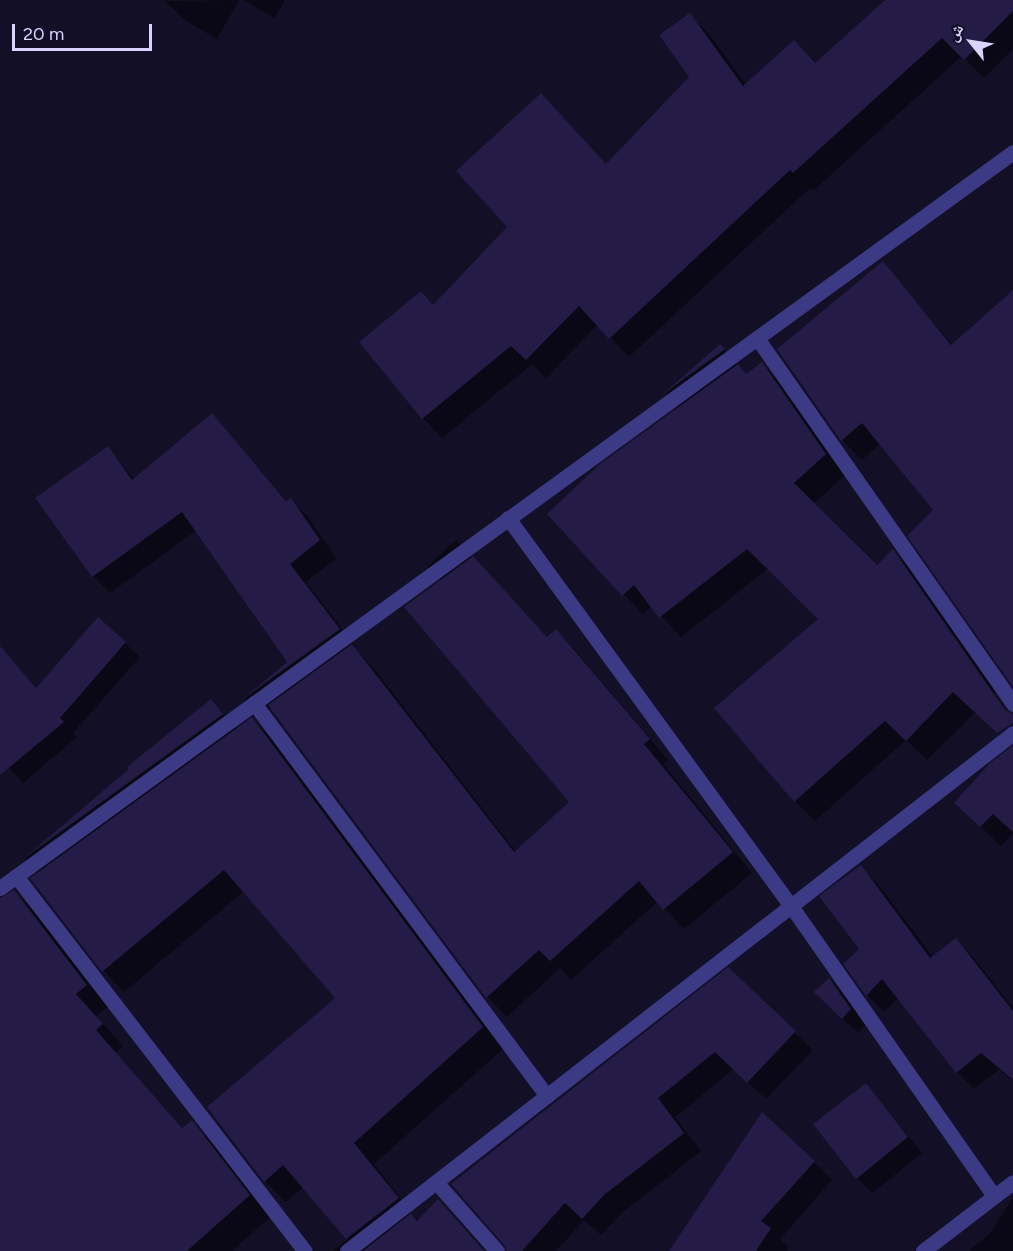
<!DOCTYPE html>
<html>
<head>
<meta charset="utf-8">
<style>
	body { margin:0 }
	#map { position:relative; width:1013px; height:1251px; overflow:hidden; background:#130f26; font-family:Figtree,"Noto Naskh Arabic",sans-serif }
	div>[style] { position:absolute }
	.shadow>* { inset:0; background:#0007 }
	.building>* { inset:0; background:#241b47 }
	.street>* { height:15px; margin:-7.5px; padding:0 7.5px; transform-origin:7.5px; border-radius:7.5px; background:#3d3a85 }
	span { translate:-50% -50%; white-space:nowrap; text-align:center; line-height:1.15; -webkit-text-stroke:4.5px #130f26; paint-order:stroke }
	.north { position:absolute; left:941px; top:12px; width:60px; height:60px; -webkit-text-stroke:4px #130f26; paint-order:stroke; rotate:300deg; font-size:16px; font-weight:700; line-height:24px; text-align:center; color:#d9d4ff }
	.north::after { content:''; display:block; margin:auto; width:21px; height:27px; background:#d9d4ff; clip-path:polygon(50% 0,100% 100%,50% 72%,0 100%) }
	.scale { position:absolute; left:12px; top:24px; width:140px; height:27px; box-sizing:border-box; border:3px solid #d9d4ff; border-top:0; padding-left:8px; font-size:18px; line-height:21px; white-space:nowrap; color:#d9d4ff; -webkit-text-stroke:4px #130f26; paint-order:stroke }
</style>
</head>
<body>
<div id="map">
	<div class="shadow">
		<div style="clip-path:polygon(239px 0,217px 39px,185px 20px,165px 1px)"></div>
		<div style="clip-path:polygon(244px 0,285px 0,274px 18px)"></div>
		<div style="clip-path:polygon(887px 0,1013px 0,1013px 49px,984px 78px,962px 56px,813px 191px,810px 188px,629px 357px,598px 324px,546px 378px,532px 364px,442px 438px,423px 418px,361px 342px,421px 293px,434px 306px,607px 165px,691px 77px,690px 15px,709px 34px,746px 85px,816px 64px)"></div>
		<div style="clip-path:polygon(883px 264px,953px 345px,1013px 292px,936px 511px,880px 444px,862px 460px,842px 440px,779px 349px)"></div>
		<div style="clip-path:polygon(720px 346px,747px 376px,762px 364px,781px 384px,845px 475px,813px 504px,877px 567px,893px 551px,913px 571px,997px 691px,927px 760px,906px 740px,815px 821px,795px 801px,820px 619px,769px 568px,681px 637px,652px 606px,643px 614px,624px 594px,680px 408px,666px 394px)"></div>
		<div style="clip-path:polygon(212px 415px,288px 502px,291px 500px,308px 517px,336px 558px,306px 582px,356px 647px,354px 648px,372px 666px,516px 852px,571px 802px,441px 581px,427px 567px,456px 540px,548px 638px,556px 631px,576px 651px,668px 760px,663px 764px,752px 873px,684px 929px,658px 901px,571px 980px,560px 968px,507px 1017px,488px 997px,272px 708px,261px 715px,245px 699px,289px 662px,197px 530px,110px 593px,93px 576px,37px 499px,107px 448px,135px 480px)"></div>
		<div style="clip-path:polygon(125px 643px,140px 657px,73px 733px,77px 737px,23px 783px,0 758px,0 647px,37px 689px)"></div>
		<div style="clip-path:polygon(210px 701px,238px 729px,252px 719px,273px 740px,503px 1049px,374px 1164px,441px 1251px,333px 1251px,348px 1239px,303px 1187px,286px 1202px,265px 1181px,209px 1108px,337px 998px,244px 891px,124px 992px,104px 971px,32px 879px,39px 873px,25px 859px)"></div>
		<div style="clip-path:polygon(1013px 747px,1013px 833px,1001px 846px,956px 803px)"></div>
		<div style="clip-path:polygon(861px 867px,878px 884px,933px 957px,956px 940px,973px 957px,1013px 1008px,1013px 1081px,999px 1070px,974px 1089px,957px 1072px,899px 997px,884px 1012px,867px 995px,861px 949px)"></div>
		<div style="clip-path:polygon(14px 892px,36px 913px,108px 1007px,96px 1016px,123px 1046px,116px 1053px,183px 1129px,192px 1122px,213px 1144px,270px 1217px,232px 1251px,0 1251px,0 899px)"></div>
		<div style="clip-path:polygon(728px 969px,813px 1050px,766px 1099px,734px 1069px,675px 1117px,701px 1151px,622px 1213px,601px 1235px,584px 1220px,556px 1251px,507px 1251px)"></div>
		<div style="clip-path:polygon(829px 980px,844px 994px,866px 1025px,858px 1033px,831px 1007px)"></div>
		<div style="clip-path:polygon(866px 1085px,922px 1153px,872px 1193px,857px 1178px)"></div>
		<div style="clip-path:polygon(814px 1162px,832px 1180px,780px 1239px,789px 1248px,787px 1251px,670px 1251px)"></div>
		<div style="clip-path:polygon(1013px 1197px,1013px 1251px,969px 1251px,991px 1232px)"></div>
	</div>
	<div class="building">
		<div style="clip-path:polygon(885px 0,1013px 0,1013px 11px,964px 60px,942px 38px,793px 173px,790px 170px,609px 339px,579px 306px,526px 360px,511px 346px,422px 419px,359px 342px,421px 291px,433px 305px,507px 227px,456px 171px,541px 93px,606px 164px,689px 77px,659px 35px,690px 13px,743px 86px,794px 40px,815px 63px)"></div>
		<div style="clip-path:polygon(883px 261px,951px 345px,1013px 290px,1013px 687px,907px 536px,933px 510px,862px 423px,841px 441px,777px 349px)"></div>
		<div style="clip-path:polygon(720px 344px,725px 349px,663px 394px)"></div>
		<div style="clip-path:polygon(762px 362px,826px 454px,794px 483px,877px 565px,893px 549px,1005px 710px,1013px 714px,1013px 723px,997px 733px,953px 692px,906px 741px,885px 721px,794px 802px,714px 708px,818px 619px,747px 549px,659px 618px,634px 585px,622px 596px,547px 514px,600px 464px,738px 364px,746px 374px)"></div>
		<div style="clip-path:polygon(212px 413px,286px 501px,291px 498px,320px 540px,290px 564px,340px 629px,243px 699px,287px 662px,182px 512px,92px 577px,35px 498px,108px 446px,132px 480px)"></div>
		<div style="clip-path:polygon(473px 556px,547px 637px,556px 629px,650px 739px,644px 744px,733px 852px,663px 910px,639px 881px,550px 961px,539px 950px,486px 998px,268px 705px,352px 644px,514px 852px,569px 802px,404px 607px)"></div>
		<div style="clip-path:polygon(98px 617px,126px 642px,60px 718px,64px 722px,0 775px,0 646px,36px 688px)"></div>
		<div style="clip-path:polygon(211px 699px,223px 714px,23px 859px,129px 769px,127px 767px)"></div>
		<div style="clip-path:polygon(252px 717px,483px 1027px,354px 1143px,399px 1198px,346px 1239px,283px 1165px,264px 1182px,207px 1107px,335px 998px,224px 870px,102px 972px,30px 878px)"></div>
		<div style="clip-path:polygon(1013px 745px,1013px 832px,993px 814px,980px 827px,954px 803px,990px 763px)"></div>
		<div style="clip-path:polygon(861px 865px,930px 958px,956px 938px,1013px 1011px,1013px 1080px,981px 1053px,956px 1073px,882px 979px,866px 996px,843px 964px,859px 949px,819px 896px)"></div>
		<div style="clip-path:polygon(14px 890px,87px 985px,76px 994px,103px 1024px,96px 1030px,182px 1128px,192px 1120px,250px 1195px,187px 1251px,0 1251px,0 898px)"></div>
		<div style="clip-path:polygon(728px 967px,796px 1031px,747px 1083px,715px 1052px,658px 1098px,684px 1133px,604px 1195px,582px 1219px,565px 1203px,522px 1251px,507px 1251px,504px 1245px,451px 1184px)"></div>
		<div style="clip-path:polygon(829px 978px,851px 1009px,842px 1019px,814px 992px)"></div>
		<div style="clip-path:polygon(866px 1083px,908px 1137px,856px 1179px,813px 1124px)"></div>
		<div style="clip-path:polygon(762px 1112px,815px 1161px,761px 1221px,771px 1228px,756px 1251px,669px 1251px)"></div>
		<div style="clip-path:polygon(438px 1199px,484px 1251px,363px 1251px,411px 1213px,417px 1221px)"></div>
	</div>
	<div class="street">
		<div style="left:757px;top:338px;width:447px;rotate:55deg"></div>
		<div style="left:508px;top:518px;width:480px;rotate:53.9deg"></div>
		<div style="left:791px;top:906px;width:354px;rotate:55deg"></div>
		<div style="left:254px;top:703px;width:490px;rotate:53.3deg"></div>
		<div style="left:16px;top:876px;width:473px;rotate:52.4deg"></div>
		<div style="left:0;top:888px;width:1252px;rotate:-36deg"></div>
		<div style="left:436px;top:1182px;width:92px;rotate:48.5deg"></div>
		<div style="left:347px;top:1251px;width:844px;rotate:-37.87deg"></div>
		<div style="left:923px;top:1251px;width:113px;rotate:-37.5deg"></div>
	</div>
	<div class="north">ش</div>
	<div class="scale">20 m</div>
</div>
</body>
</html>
